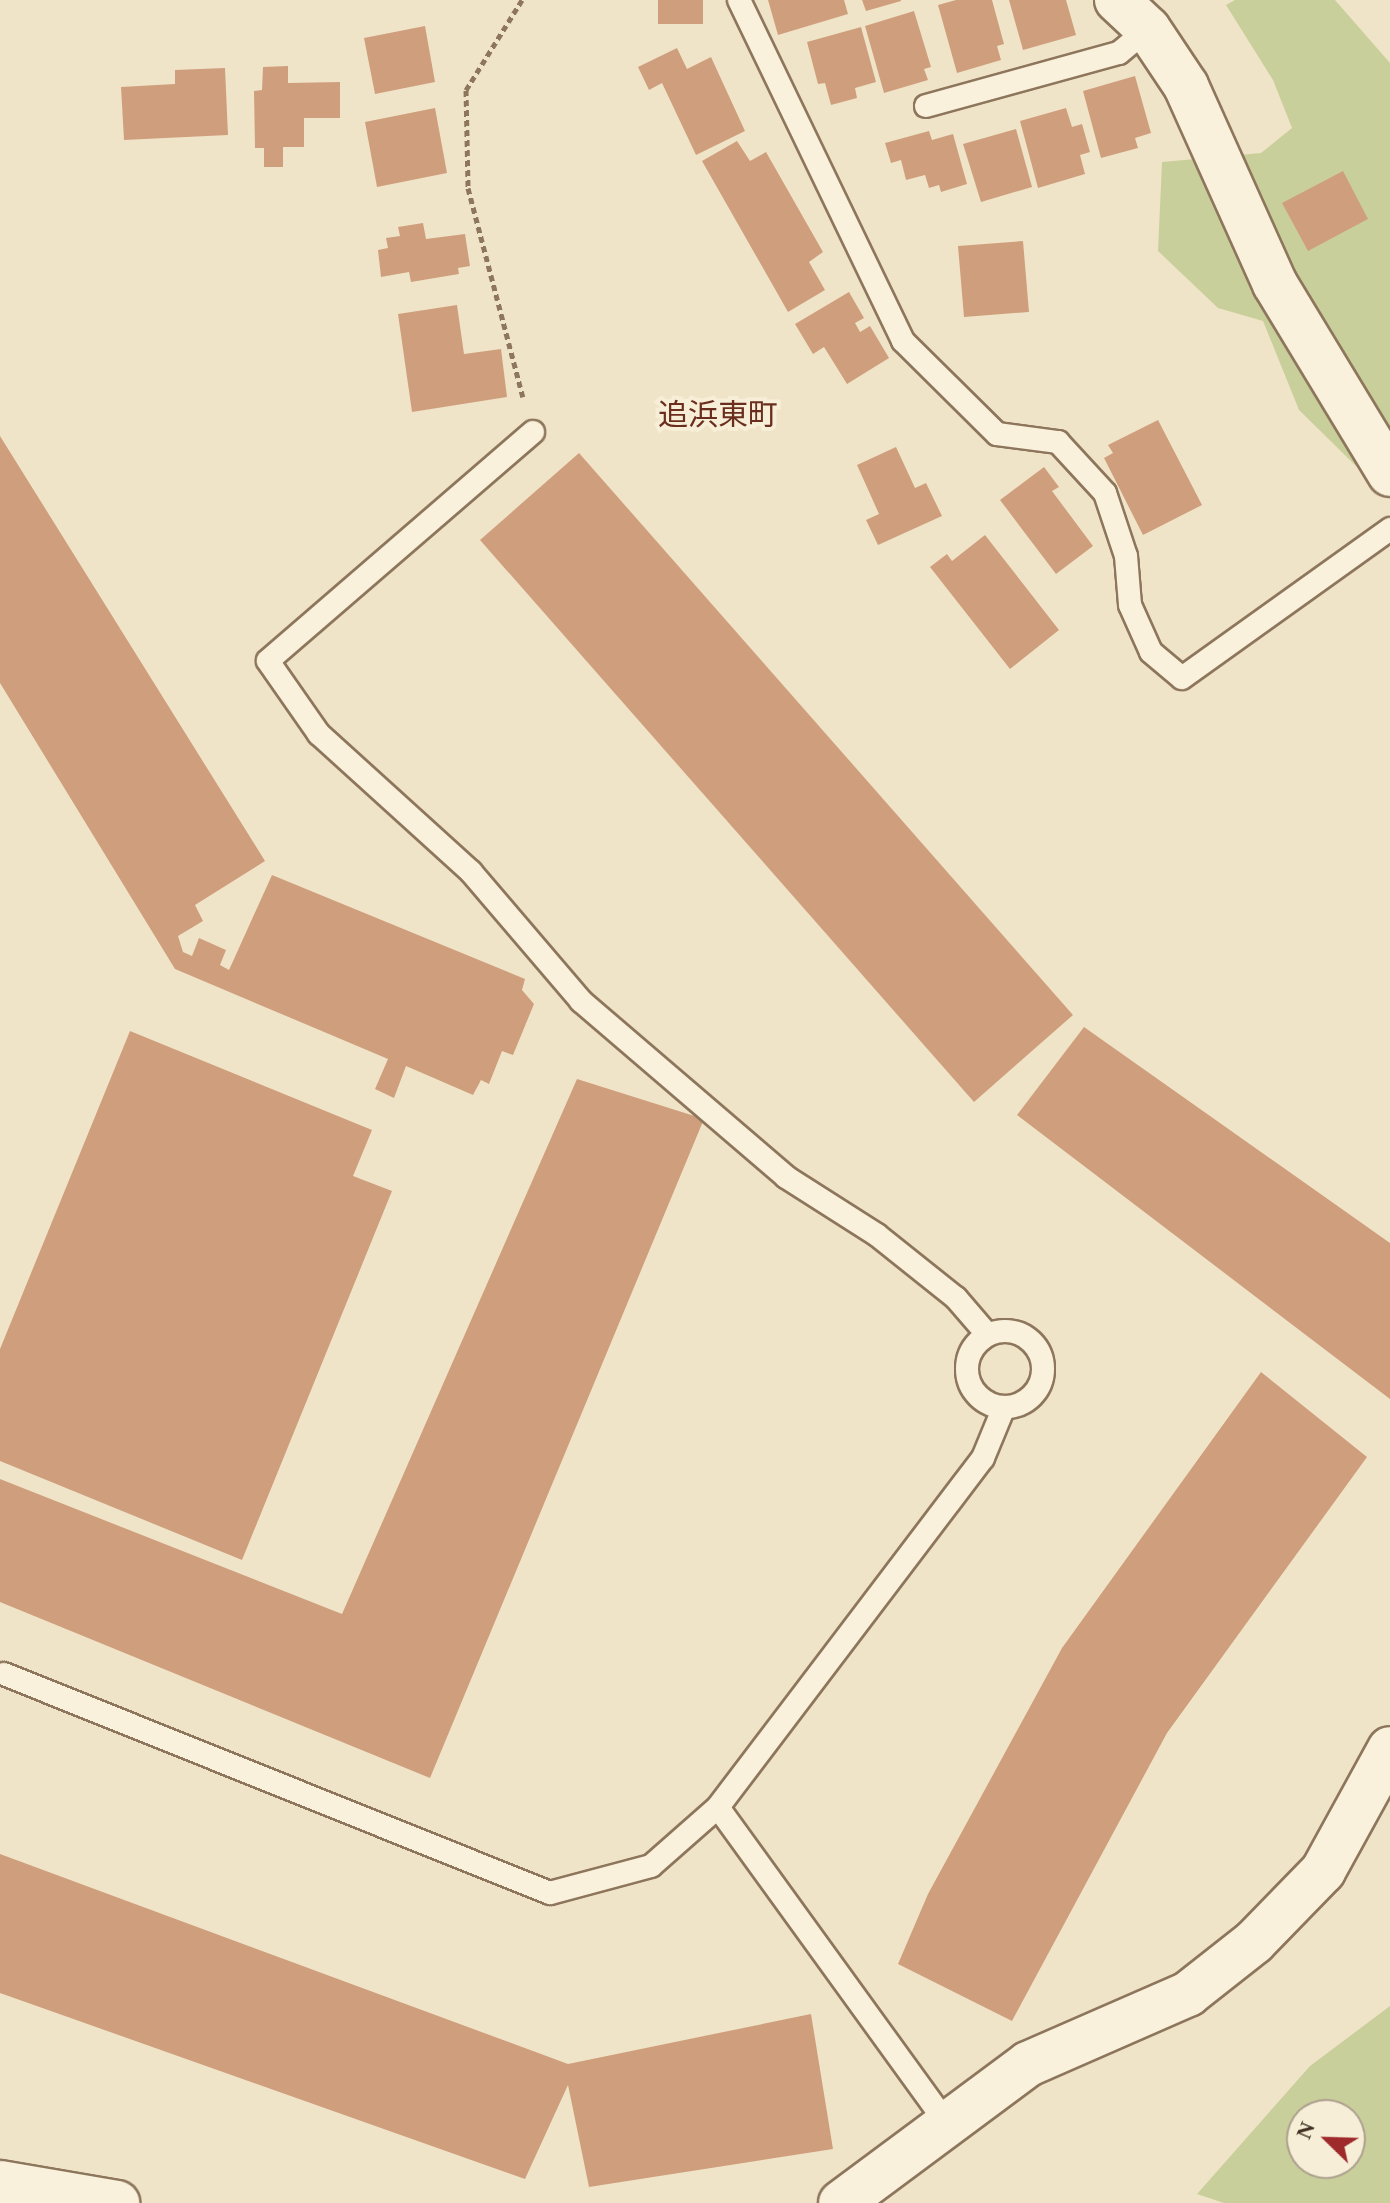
<!DOCTYPE html>
<html>
<head>
<meta charset="utf-8">
<style>
	body { margin:0 }
	#map { position:relative; width:1390px; height:2203px; overflow:hidden; background:#f0e4c8; font-family:"Times New Roman","Noto Sans JP",serif }
	div>[style] { position:absolute }
	.green>* { inset:0; background:#c9cf9b }
	.building>* { inset:0; background:#cf9f7d }
	.path>* { height:5px; margin-top:-2.5px; transform-origin:0; background:repeating-linear-gradient(90deg,#8d765c 0 6px,transparent 0 10px) }
	.roads { filter:drop-shadow(2px 0 #8d765c) drop-shadow(-2px 0 #8d765c) drop-shadow(0 2px #8d765c) drop-shadow(0 -2px #8d765c) }
	.lane>* { height:22px; margin:-11px; padding:0 11px; transform-origin:11px; border-radius:11px; background:#faf1dc }
	.lane>.ring { margin:-11px; padding:0; box-sizing:content-box; background:none; border:22px solid #faf1dc; border-radius:50% }
	.street>* { height:44px; margin:-22px; padding:0 22px; transform-origin:22px; border-radius:22px; background:#faf1dc }
	.secondary>* { height:44px; margin:-22px; padding:0 22px; transform-origin:22px; border-radius:22px; background:#faf1dc }
	span { translate:-50% -50%; white-space:nowrap; text-align:center; line-height:1.15; -webkit-text-stroke:8px #f7eed8; paint-order:stroke }
	.quarter-label { font-size:30px; color:#6b2e1e }
	.north { position:absolute; left:1286px; top:2099px; width:80px; height:80px; box-sizing:border-box; background:#f7eed8; border:2px solid #ada18e; border-radius:50%; rotate:293deg; font-size:22px; font-weight:700; line-height:32px; text-align:center; color:#3d2e20 }
	.north::after { content:''; display:block; margin:auto; width:28px; height:36px; background:#9e2a2b; clip-path:polygon(50% 0,100% 100%,50% 72%,0 100%) }
</style>
</head>
<body>
<div id="map">
	<div class="green">
		<div style="clip-path:polygon(1235px 0,1335px 0,1390px 63px,1390px 452px,1356px 466px,1299px 410px,1263px 321px,1218px 308px,1158px 251px,1162px 162px,1261px 153px,1292px 128px,1273px 80px,1226px 5px)"></div>
		<div style="clip-path:polygon(evenodd,1390px 2006px,1390px 2203px,1224px 2203px,1197px 2194px,1310px 2066px,1390px 2006px,1350px 2115px,1350px 2163px,1302px 2163px,1302px 2115px,1350px 2115px)"></div>
	</div>
	<div class="building">
		<div style="clip-path:polygon(658px 0,703px 0,703px 24px,658px 24px)"></div>
		<div style="clip-path:polygon(768px 0,844px 0,848px 14px,778px 35px)"></div>
		<div style="clip-path:polygon(862px 0,901px 0,901px 1px,866px 11px)"></div>
		<div style="clip-path:polygon(956px 0,992px 0,1004px 44px,997px 46px,1001px 60px,957px 73px,938px 5px)"></div>
		<div style="clip-path:polygon(1009px 0,1066px 0,1076px 35px,1023px 50px)"></div>
		<div style="clip-path:polygon(914px 11px,931px 67px,924px 69px,928px 80px,884px 93px,865px 26px)"></div>
		<div style="clip-path:polygon(425px 26px,435px 82px,375px 94px,364px 38px)"></div>
		<div style="clip-path:polygon(861px 27px,876px 82px,855px 88px,857px 98px,831px 105px,825px 83px,818px 84px,807px 42px)"></div>
		<div style="clip-path:polygon(677px 48px,687px 69px,711px 57px,745px 131px,696px 155px,662px 83px,649px 90px,638px 67px)"></div>
		<div style="clip-path:polygon(288px 66px,288px 83px,340px 82px,340px 118px,304px 118px,304px 147px,283px 147px,283px 167px,264px 167px,264px 148px,255px 148px,254px 91px,262px 90px,263px 67px)"></div>
		<div style="clip-path:polygon(225px 68px,228px 135px,124px 140px,121px 87px,175px 84px,175px 70px)"></div>
		<div style="clip-path:polygon(1135px 76px,1151px 133px,1135px 138px,1138px 148px,1101px 158px,1083px 91px)"></div>
		<div style="clip-path:polygon(435px 108px,447px 173px,377px 187px,365px 122px)"></div>
		<div style="clip-path:polygon(1066px 108px,1072px 127px,1082px 124px,1090px 152px,1080px 155px,1085px 174px,1038px 188px,1020px 121px)"></div>
		<div style="clip-path:polygon(1016px 129px,1032px 187px,981px 202px,963px 144px)"></div>
		<div style="clip-path:polygon(929px 131px,932px 140px,953px 134px,967px 184px,941px 192px,939px 185px,929px 188px,925px 175px,906px 180px,901px 160px,891px 163px,885px 143px)"></div>
		<div style="clip-path:polygon(737px 141px,750px 161px,766px 152px,823px 252px,809px 262px,825px 290px,788px 312px,702px 161px)"></div>
		<div style="clip-path:polygon(1343px 171px,1368px 219px,1308px 251px,1282px 203px)"></div>
		<div style="clip-path:polygon(423px 223px,426px 239px,465px 234px,470px 266px,458px 268px,459px 274px,411px 282px,409px 272px,381px 277px,378px 250px,388px 248px,386px 238px,400px 236px,398px 227px)"></div>
		<div style="clip-path:polygon(1023px 241px,1029px 312px,964px 317px,958px 246px)"></div>
		<div style="clip-path:polygon(849px 292px,864px 318px,855px 323px,860px 332px,870px 326px,889px 358px,847px 384px,824px 347px,813px 354px,795px 324px)"></div>
		<div style="clip-path:polygon(457px 305px,464px 354px,501px 349px,507px 397px,412px 412px,398px 314px)"></div>
		<div style="clip-path:polygon(1158px 420px,1202px 505px,1143px 535px,1104px 458px,1113px 453px,1108px 445px)"></div>
		<div style="clip-path:polygon(0 436px,265px 861px,195px 905px,203px 921px,178px 936px,183px 952px,192px 956px,199px 938px,226px 950px,220px 965px,229px 970px,272px 875px,525px 979px,522px 990px,534px 1004px,513px 1055px,502px 1051px,489px 1084px,481px 1080px,473px 1095px,406px 1066px,394px 1098px,375px 1089px,388px 1059px,175px 969px,0 683px)"></div>
		<div style="clip-path:polygon(896px 447px,915px 488px,926px 483px,942px 516px,878px 545px,866px 520px,879px 514px,857px 465px)"></div>
		<div style="clip-path:polygon(579px 453px,1073px 1015px,974px 1102px,480px 540px)"></div>
		<div style="clip-path:polygon(1044px 467px,1059px 487px,1052px 491px,1093px 546px,1056px 574px,1000px 500px)"></div>
		<div style="clip-path:polygon(985px 535px,1059px 630px,1010px 669px,930px 567px,947px 554px,952px 561px)"></div>
		<div style="clip-path:polygon(1084px 1027px,1390px 1243px,1390px 1399px,1017px 1115px)"></div>
		<div style="clip-path:polygon(130px 1031px,372px 1130px,353px 1176px,392px 1191px,242px 1560px,0 1461px,0 1349px)"></div>
		<div style="clip-path:polygon(577px 1079px,704px 1119px,430px 1778px,0 1602px,0 1479px,342px 1614px)"></div>
		<div style="clip-path:polygon(1261px 1372px,1367px 1457px,1167px 1733px,1012px 2021px,898px 1964px,928px 1894px,1062px 1648px)"></div>
		<div style="clip-path:polygon(0 1854px,568px 2064px,811px 2014px,833px 2149px,589px 2187px,568px 2085px,525px 2179px,0 1993px)"></div>
	</div>
	<div class="path">
		<div style="left:522px;top:0;width:106px;rotate:121.9deg"></div>
		<div style="left:466px;top:90px;width:98px;rotate:88.8deg"></div>
		<div style="left:468px;top:188px;width:216px;rotate:75.3deg"></div>
	</div>
	<div class="roads">
		<div class="lane">
			<div style="left:739px;top:0;width:378px;rotate:64.3deg"></div>
			<div style="left:903px;top:341px;width:132px;rotate:44.7deg"></div>
			<div style="left:997px;top:434px;width:62px;rotate:7.5deg"></div>
			<div style="left:1058px;top:442px;width:69px;rotate:47.3deg"></div>
			<div style="left:1105px;top:493px;width:66px;rotate:71.6deg"></div>
			<div style="left:1126px;top:556px;width:49px;rotate:85.3deg"></div>
			<div style="left:1130px;top:605px;width:51px;rotate:65.9deg"></div>
			<div style="left:1151px;top:652px;width:40px;rotate:40deg"></div>
			<div style="left:1182px;top:678px;width:256px;rotate:-35.6deg"></div>
			<div style="left:926px;top:106px;width:200px;rotate:-15.4deg"></div>
			<div style="left:1119px;top:53px;width:38px;rotate:-40deg"></div>
			<div style="left:533px;top:432px;width:350px;rotate:139.2deg"></div>
			<div style="left:268px;top:661px;width:89px;rotate:55.1deg"></div>
			<div style="left:319px;top:734px;width:205px;rotate:42.2deg"></div>
			<div style="left:471px;top:872px;width:170px;rotate:49.5deg"></div>
			<div style="left:581px;top:1001px;width:270px;rotate:40.6deg"></div>
			<div style="left:786px;top:1177px;width:108px;rotate:32.5deg"></div>
			<div style="left:877px;top:1235px;width:101px;rotate:38.6deg"></div>
			<div style="left:956px;top:1298px;width:48px;rotate:49.3deg"></div>
			<div class="ring" style="left:967px;top:1331px;width:54px;height:54px"></div>
			<div style="left:4px;top:1674px;width:588px;rotate:21.86deg"></div>
			<div style="left:550px;top:1893px;width:105px;rotate:-15deg"></div>
			<div style="left:651px;top:1866px;width:89px;rotate:-41.4deg"></div>
			<div style="left:945px;top:2121px;width:387px;rotate:-125.9deg"></div>
			<div style="left:718px;top:1807px;width:438px;rotate:-52.8deg"></div>
			<div style="left:983px;top:1458px;width:55px;rotate:-67.6deg"></div>
		</div>
		<div class="street">
			<div style="left:1117px;top:0;width:42px;rotate:43.1deg"></div>
			<div style="left:1148px;top:29px;width:69px;rotate:56.3deg"></div>
			<div style="left:1186px;top:86px;width:217px;rotate:65.8deg"></div>
			<div style="left:1275px;top:284px;width:222px;rotate:58.8deg"></div>
		</div>
		<div class="secondary">
			<div style="left:0;top:2183px;width:119px;rotate:9.7deg"></div>
			<div style="left:841px;top:2203px;width:233px;rotate:-36.6deg"></div>
			<div style="left:1028px;top:2064px;width:175px;rotate:-23.6deg"></div>
			<div style="left:1188px;top:1994px;width:84px;rotate:-38.2deg"></div>
			<div style="left:1254px;top:1942px;width:99px;rotate:-45.8deg"></div>
			<div style="left:1323px;top:1871px;width:139px;rotate:-61.2deg"></div>
		</div>
	</div>
	<div class="quarter-label">
		<span style="left:718px;top:415px">追浜東町</span>
	</div>
	<div class="north">N</div>
</div>
</body>
</html>
